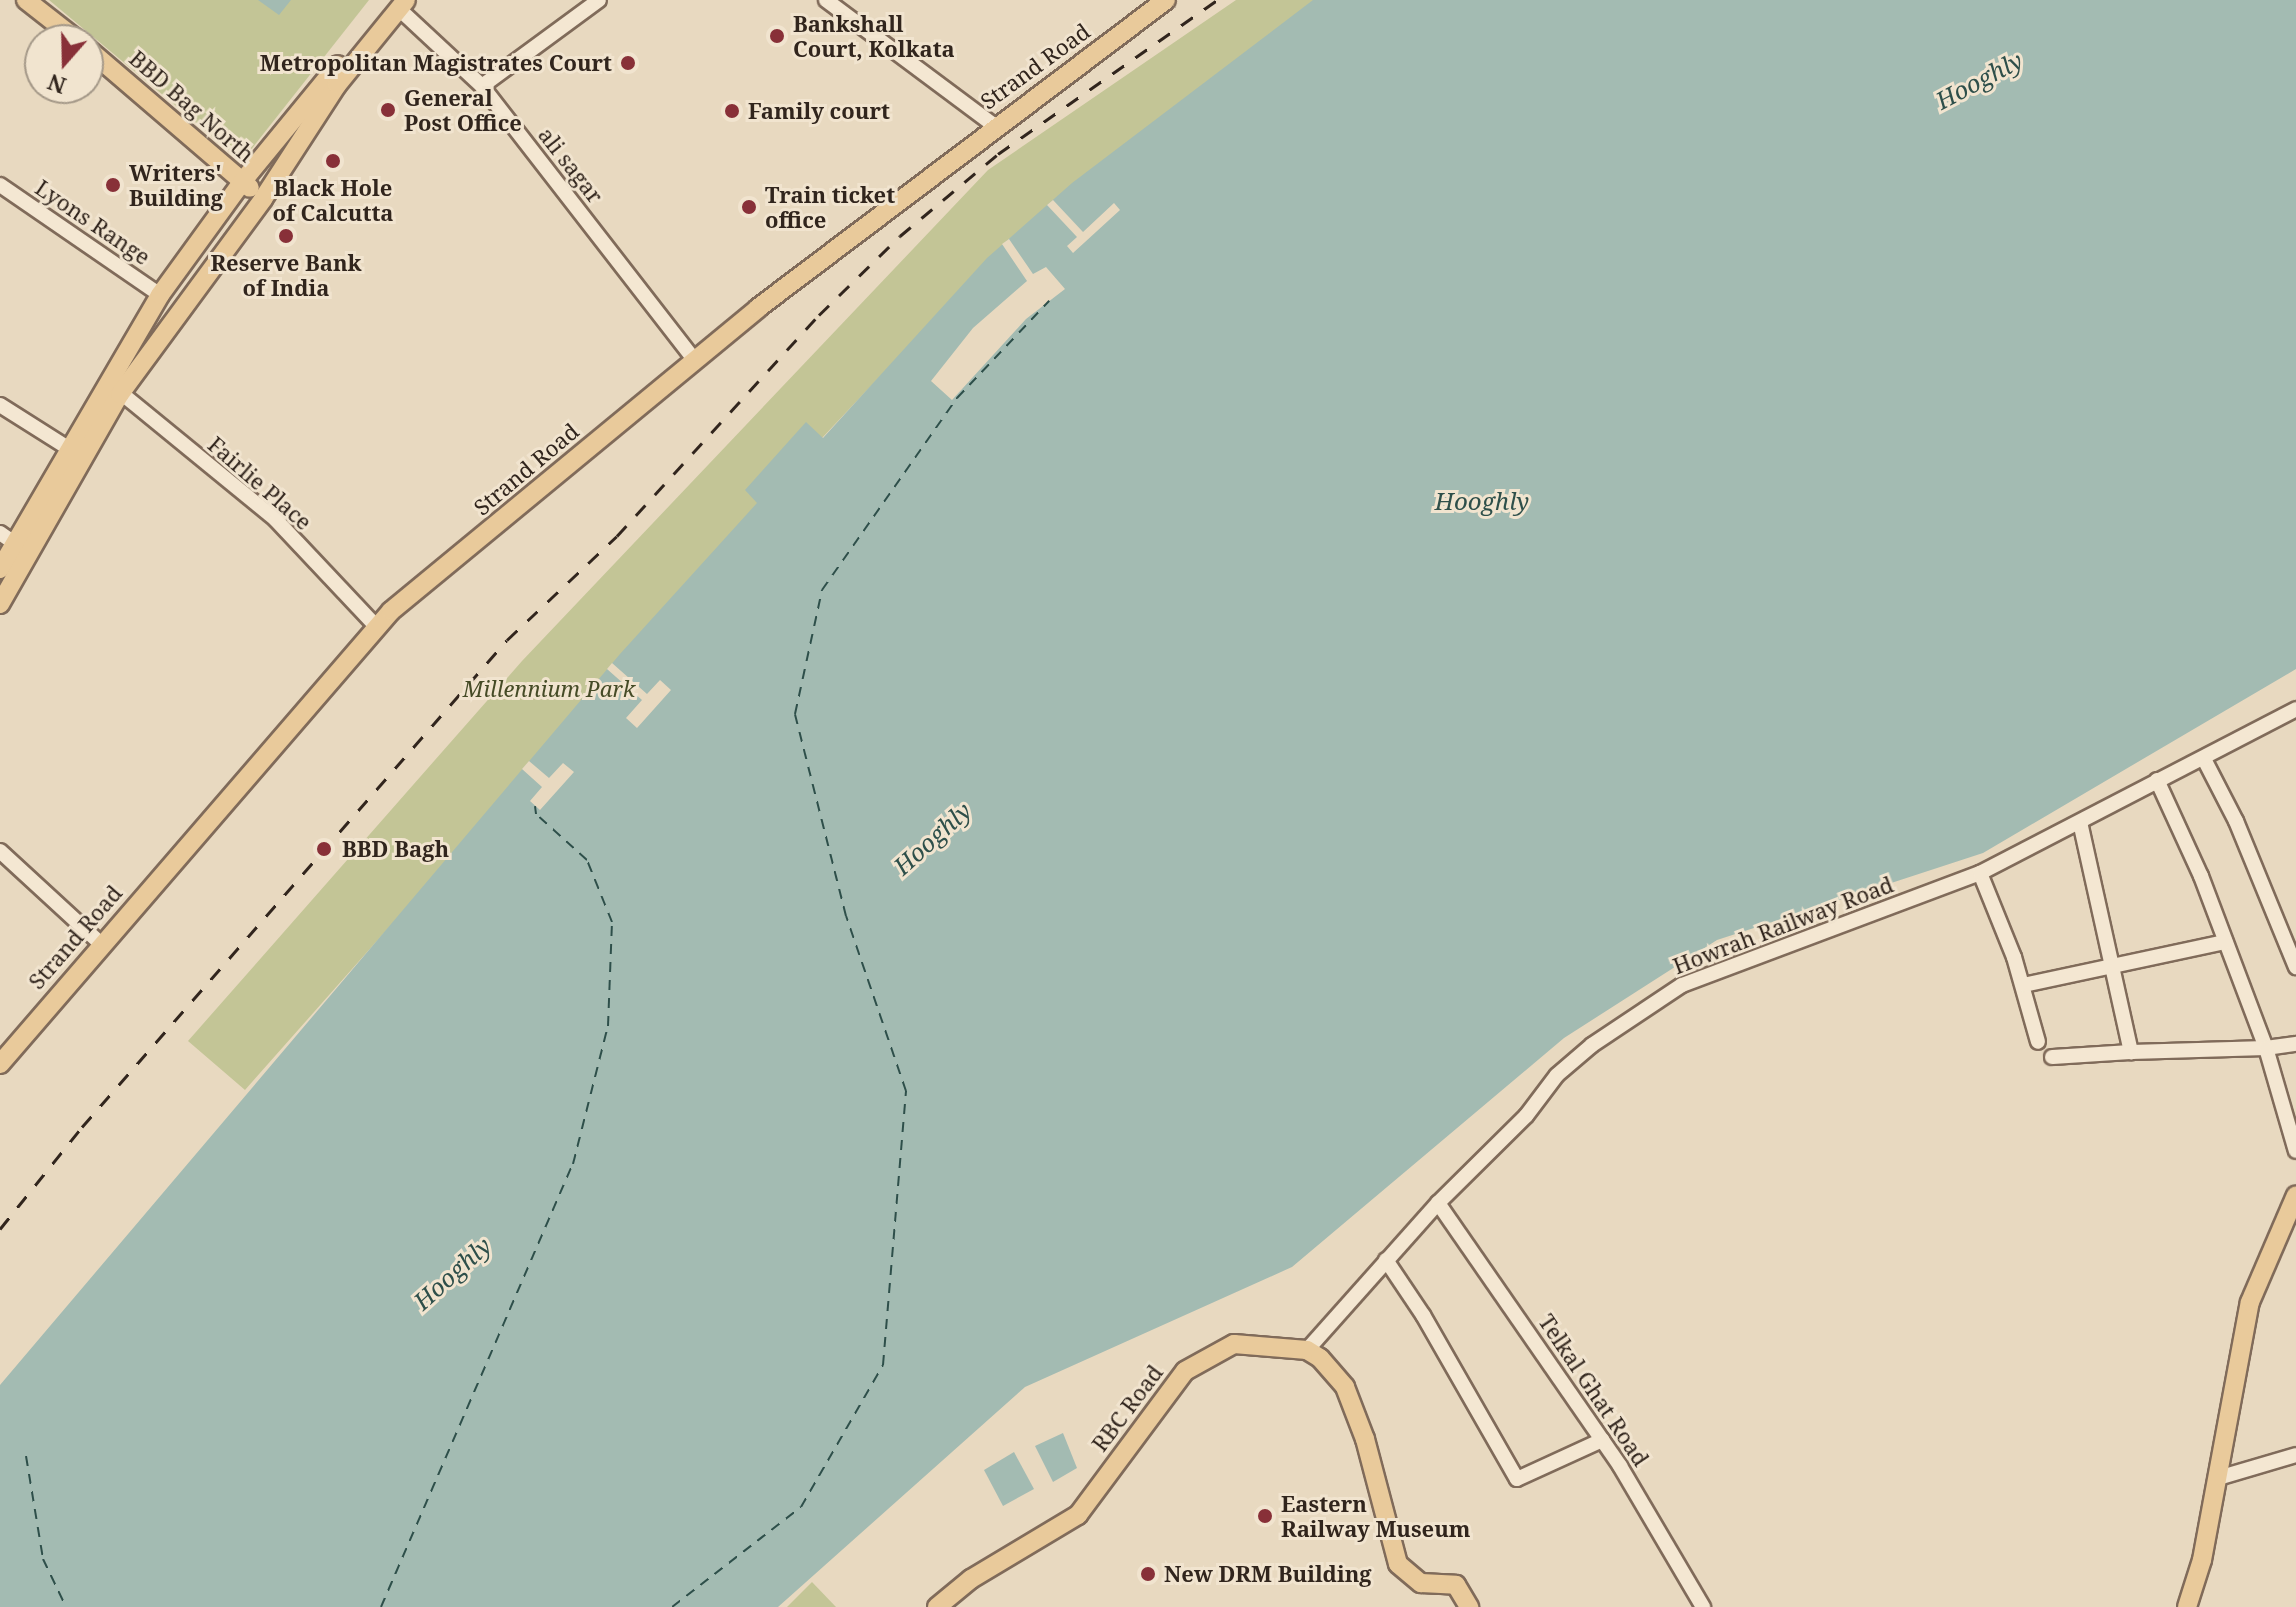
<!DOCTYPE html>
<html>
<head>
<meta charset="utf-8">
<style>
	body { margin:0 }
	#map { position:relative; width:2296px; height:1607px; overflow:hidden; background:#e8d9c0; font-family:"Noto Serif",serif }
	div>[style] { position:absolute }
	.green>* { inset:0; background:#c3c596 }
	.water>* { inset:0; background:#a3bbb2 }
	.pier>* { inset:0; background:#e8d9c0 }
	.ferry>* { height:2px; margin-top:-1px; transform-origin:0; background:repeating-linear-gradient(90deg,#2e4f4a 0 10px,transparent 0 18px) }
	.roads { filter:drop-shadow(2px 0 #806b5a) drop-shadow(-2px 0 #806b5a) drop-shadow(0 2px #806b5a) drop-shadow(0 -2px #806b5a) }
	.minor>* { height:14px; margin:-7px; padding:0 7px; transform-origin:7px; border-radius:7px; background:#f4e7d2 }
	.major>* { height:18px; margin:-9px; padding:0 9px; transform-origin:9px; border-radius:9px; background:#e9ca9b }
	.rail>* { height:3px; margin-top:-1.5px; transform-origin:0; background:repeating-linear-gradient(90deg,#31251d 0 14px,transparent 0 28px) }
	.dots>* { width:22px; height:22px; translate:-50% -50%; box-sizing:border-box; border:4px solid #f1e4cf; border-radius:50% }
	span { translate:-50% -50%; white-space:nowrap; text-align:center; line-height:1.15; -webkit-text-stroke:6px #f1e4cf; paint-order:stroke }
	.poi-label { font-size:22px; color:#31251d; font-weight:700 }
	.left { translate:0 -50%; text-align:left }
	.right { translate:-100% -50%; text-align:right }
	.street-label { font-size:22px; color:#31251d }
	.park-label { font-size:22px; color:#454b26; font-style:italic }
	.water-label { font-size:24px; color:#2e4f4a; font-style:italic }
	.north { position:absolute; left:24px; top:24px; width:80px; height:80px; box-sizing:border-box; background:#f1e4cf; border:2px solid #a49888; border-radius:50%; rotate:200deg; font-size:22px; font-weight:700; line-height:32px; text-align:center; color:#31251d }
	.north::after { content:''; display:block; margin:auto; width:28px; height:36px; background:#883038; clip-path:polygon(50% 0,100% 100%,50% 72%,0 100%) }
</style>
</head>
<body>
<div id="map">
	<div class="green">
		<div style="clip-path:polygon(49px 0,369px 0,242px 161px)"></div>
		<div style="clip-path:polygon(1236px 0,1314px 0,1009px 239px,822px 438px,245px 1090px,188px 1041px,522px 661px,988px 170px)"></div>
		<div style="clip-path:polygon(812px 1582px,836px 1607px,787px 1607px)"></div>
	</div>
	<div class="water">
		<div style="clip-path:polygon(258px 0,291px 0,279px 15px)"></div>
		<div style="clip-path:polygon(1313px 0,2296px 0,2296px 669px,1983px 853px,1717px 940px,1564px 1038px,1292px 1267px,1025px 1387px,778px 1607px,0 1607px,0 1385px,620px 654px,757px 503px,745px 490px,806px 422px,823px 438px,987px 258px,1072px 183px)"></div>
		<div style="clip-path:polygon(1063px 1433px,1077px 1468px,1053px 1482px,1035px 1446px)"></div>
		<div style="clip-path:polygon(1014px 1452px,1034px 1489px,1003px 1506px,984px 1470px)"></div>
	</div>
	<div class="pier">
		<div style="clip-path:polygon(1053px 200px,1083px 232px,1114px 203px,1120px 210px,1073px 253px,1067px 246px,1077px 237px,1047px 205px)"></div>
		<div style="clip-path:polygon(1009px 239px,1033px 274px,1046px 267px,1065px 289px,1026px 319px,952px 400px,931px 381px,973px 328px,1027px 281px,1002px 244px)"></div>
		<div style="clip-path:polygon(612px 663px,647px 694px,660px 680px,671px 690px,637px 728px,626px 718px,642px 700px,607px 669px)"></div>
		<div style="clip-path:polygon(529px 761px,549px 778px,563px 763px,574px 772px,540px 810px,530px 801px,542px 787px,522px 769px)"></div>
	</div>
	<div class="ferry">
		<div style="left:26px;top:1456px;width:104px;rotate:80.6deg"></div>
		<div style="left:43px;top:1559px;width:53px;rotate:64.4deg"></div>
		<div style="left:381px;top:1607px;width:483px;rotate:-66.6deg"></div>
		<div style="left:573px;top:1164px;width:142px;rotate:-75.8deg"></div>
		<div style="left:608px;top:1026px;width:104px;rotate:-87.8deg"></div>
		<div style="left:612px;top:922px;width:67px;rotate:-112deg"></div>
		<div style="left:587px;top:860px;width:69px;rotate:-138deg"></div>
		<div style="left:536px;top:814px;width:8px;rotate:-97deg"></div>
		<div style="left:672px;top:1607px;width:163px;rotate:-37.8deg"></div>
		<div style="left:801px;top:1507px;width:164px;rotate:-60deg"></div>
		<div style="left:883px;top:1365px;width:275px;rotate:-85.2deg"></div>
		<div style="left:906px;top:1091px;width:185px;rotate:-108.9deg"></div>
		<div style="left:846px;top:916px;width:208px;rotate:-104.2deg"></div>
		<div style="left:795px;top:714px;width:127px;rotate:-77.7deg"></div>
		<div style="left:822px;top:590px;width:235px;rotate:-54.9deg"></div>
		<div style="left:957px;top:398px;width:134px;rotate:-46.5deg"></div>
	</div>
	<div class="roads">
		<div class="minor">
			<div style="left:826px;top:0;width:211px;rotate:36.7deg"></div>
			<div style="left:399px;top:9px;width:113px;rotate:42.9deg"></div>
			<div style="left:482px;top:86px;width:348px;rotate:52.2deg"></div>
			<div style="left:482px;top:86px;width:145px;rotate:-36.3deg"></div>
			<div style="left:0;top:185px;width:194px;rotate:34.5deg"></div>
			<div style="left:115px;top:388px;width:208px;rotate:39.3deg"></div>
			<div style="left:276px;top:520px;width:147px;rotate:46.7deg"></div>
			<div style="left:0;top:405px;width:90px;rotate:32.3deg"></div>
			<div style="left:0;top:533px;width:19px;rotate:35deg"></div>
			<div style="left:2204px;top:759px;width:70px;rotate:62.7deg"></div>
			<div style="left:2236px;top:821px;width:158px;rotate:67.7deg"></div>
			<div style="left:2157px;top:780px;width:106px;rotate:65.4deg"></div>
			<div style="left:2201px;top:876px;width:184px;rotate:69.3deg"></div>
			<div style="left:2266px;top:1048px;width:30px;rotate:-8deg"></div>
			<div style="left:2080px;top:822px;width:236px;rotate:77.5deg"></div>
			<div style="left:2131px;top:1052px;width:135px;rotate:-1.7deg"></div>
			<div style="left:2266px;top:1048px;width:107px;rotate:73.8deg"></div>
			<div style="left:0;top:851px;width:137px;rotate:42.6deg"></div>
			<div style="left:1980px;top:873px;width:91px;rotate:68deg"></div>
			<div style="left:2014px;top:957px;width:88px;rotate:74.2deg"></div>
			<div style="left:2024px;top:985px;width:206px;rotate:-12.1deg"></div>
			<div style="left:2052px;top:1057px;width:79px;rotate:-3.6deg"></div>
			<div style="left:1438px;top:1203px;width:320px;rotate:55.3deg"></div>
			<div style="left:1620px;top:1466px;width:164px;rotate:59.5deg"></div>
			<div style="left:1386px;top:1260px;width:66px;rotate:56.1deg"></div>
			<div style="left:1423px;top:1315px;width:189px;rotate:60.2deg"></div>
			<div style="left:1517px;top:1479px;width:94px;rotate:-24.6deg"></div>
			<div style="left:1307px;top:1350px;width:197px;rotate:-48.3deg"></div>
			<div style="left:1438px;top:1203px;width:124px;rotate:-44.7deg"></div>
			<div style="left:1526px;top:1116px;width:51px;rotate:-52.9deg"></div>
			<div style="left:1557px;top:1075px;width:46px;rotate:-40.6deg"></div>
			<div style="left:1592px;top:1045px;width:108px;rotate:-33.7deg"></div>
			<div style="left:1682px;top:985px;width:318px;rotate:-20.6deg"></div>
			<div style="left:1980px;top:873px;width:356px;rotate:-27.4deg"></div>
			<div style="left:2218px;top:1478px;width:81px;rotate:-16.4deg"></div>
		</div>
		<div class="major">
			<div style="left:26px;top:0;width:65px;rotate:38.1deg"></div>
			<div style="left:88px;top:49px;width:213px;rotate:40.6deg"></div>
			<div style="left:0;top:569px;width:317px;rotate:-59.7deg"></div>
			<div style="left:160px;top:295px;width:140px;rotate:-54deg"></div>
			<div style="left:242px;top:182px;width:151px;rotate:-50.6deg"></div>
			<div style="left:0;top:604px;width:242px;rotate:-60.3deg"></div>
			<div style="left:120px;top:394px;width:242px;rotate:-53.7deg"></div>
			<div style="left:263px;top:199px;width:136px;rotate:-57deg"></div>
			<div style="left:337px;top:85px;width:109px;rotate:-50.9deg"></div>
			<div style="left:0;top:1064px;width:598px;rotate:-49.2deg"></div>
			<div style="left:391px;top:611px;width:476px;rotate:-39.5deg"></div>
			<div style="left:758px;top:308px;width:511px;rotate:-37.05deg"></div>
			<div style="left:937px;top:1607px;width:44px;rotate:-39.5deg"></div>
			<div style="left:971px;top:1579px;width:125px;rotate:-30.9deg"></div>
			<div style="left:1078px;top:1515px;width:179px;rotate:-53.4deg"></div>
			<div style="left:1185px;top:1371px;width:56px;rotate:-28.9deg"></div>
			<div style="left:1234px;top:1344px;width:73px;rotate:4.7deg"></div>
			<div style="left:1307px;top:1350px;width:15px;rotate:32deg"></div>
			<div style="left:1320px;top:1358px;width:38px;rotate:49deg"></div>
			<div style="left:1345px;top:1387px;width:56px;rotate:69deg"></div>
			<div style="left:1365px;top:1439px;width:129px;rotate:75.2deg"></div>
			<div style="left:1398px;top:1564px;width:30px;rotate:40deg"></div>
			<div style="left:1421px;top:1583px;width:35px;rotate:3deg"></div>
			<div style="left:1456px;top:1585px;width:26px;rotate:59deg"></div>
			<div style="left:2187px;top:1607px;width:49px;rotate:-72.3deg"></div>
			<div style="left:2202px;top:1560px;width:262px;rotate:-79.5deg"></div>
			<div style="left:2250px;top:1302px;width:116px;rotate:-66.7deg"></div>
		</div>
	</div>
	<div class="rail">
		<div style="left:0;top:1229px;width:131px;rotate:-51.2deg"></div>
		<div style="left:82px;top:1127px;width:646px;rotate:-48.89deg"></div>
		<div style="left:507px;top:640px;width:151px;rotate:-43.4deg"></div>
		<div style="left:617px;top:536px;width:299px;rotate:-47.6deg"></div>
		<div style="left:819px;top:315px;width:113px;rotate:-44.3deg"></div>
		<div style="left:900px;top:236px;width:128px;rotate:-39.9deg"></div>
		<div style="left:998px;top:154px;width:268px;rotate:-35.1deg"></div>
	</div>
	<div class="dots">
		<div style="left:777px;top:36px;background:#883038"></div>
		<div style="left:628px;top:63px;background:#883038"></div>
		<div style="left:388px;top:110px;background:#883038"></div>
		<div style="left:732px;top:111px;background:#883038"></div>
		<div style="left:333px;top:161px;background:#883038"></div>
		<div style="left:113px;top:185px;background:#883038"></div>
		<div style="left:749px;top:207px;background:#883038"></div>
		<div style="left:286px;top:236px;background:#883038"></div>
		<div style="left:324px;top:849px;background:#883038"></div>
		<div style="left:1265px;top:1516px;background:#883038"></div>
		<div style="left:1148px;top:1574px;background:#883038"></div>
	</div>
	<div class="poi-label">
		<span class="left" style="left:793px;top:36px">Bankshall<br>Court, Kolkata</span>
		<span class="right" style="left:612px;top:63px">Metropolitan Magistrates Court</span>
		<span class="left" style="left:404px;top:110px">General<br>Post Office</span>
		<span class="left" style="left:748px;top:111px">Family court</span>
		<span class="left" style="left:129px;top:185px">Writers'<br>Building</span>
		<span style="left:333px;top:200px">Black Hole<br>of Calcutta</span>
		<span class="left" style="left:765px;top:207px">Train ticket<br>office</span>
		<span style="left:286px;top:275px">Reserve Bank<br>of India</span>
		<span class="left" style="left:342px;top:849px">BBD Bagh</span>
		<span class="left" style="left:1281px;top:1516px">Eastern<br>Railway Museum</span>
		<span class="left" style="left:1164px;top:1574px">New DRM Building</span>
	</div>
	<div class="street-label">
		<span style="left:1035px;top:66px;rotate:-36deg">Strand Road</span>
		<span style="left:192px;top:106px;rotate:41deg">BBD Bag North</span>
		<span style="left:571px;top:165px;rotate:52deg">ali sagar</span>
		<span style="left:93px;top:222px;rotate:34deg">Lyons Range</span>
		<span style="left:526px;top:469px;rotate:-40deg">Strand Road</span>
		<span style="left:260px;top:483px;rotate:41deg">Fairlie Place</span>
		<span style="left:1783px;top:925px;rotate:-21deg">Howrah Railway Road</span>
		<span style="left:75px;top:937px;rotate:-49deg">Strand Road</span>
		<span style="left:1594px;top:1390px;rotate:56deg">Telkal Ghat Road</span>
		<span style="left:1127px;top:1408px;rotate:-53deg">RBC Road</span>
	</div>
	<div class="park-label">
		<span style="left:549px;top:689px">Millennium Park</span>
	</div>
	<div class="water-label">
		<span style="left:1979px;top:80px;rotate:-28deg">Hooghly</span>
		<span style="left:1482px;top:501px">Hooghly</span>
		<span style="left:932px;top:838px;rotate:-42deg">Hooghly</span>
		<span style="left:452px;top:1273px;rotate:-42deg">Hooghly</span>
	</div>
	<div class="north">N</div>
</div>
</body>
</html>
